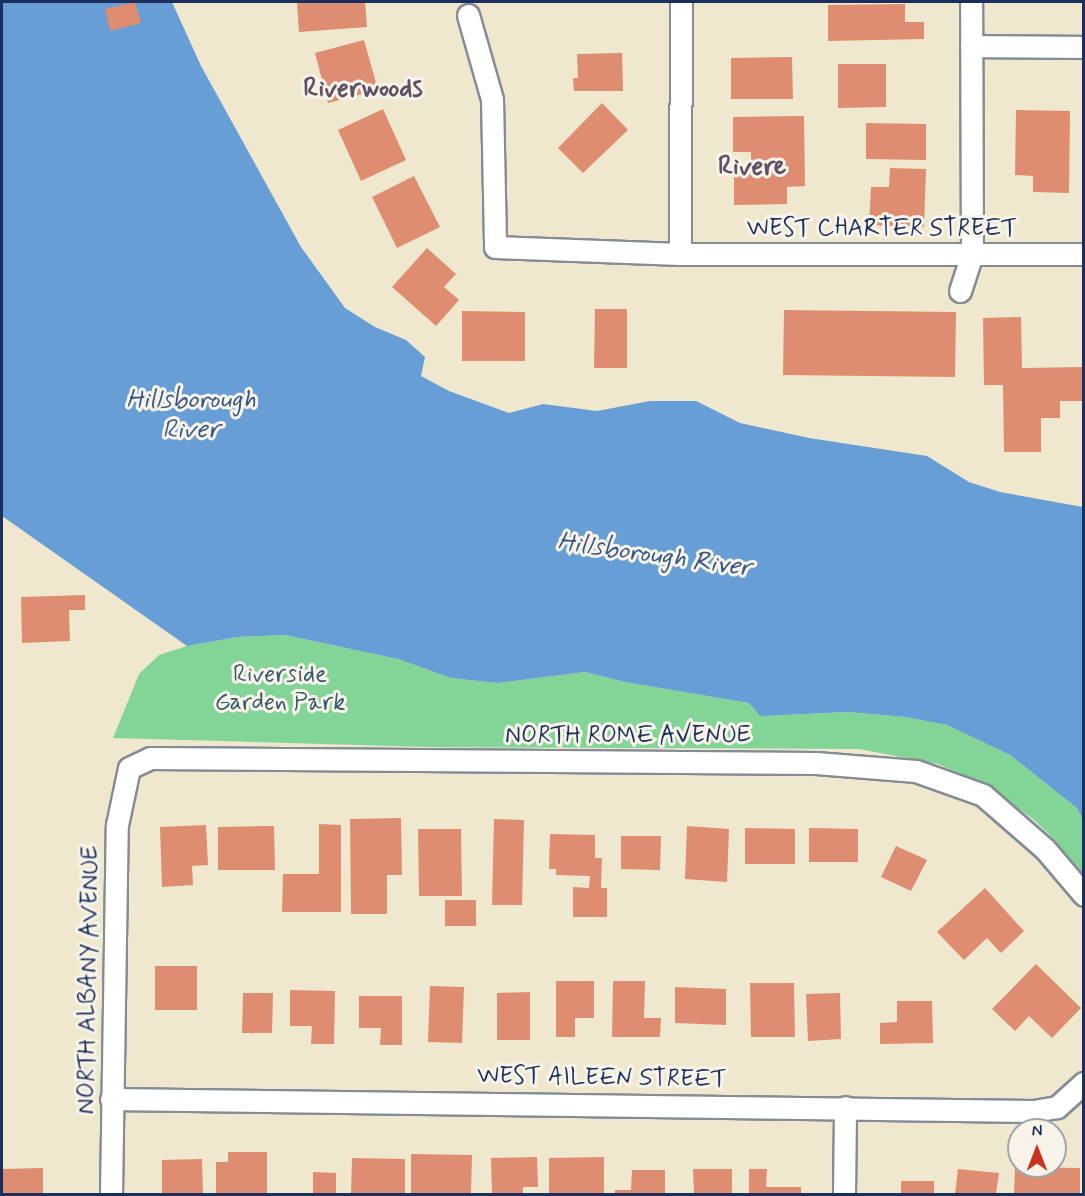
<!DOCTYPE html>
<html>
<head>
<meta charset="utf-8">
<style>
	body { margin:0 }
	#map { position:relative; width:1085px; height:1196px; overflow:hidden; background:#efe8cf; font-family:Mynerve,sans-serif }
	div>[style] { position:absolute }
	.green>* { inset:0; background:#82d597 }
	.water>* { inset:0; background:#679ed5 }
	.building>* { inset:0; background:#de8d70 }
	.roads { filter:drop-shadow(2px 0 #858c96) drop-shadow(-2px 0 #858c96) drop-shadow(0 2px #858c96) drop-shadow(0 -2px #858c96) }
	.minor>* { height:21px; margin:-10.5px; padding:0 10.5px; transform-origin:10.5px; border-radius:10.5px; background:#fff }
	span { translate:-50% -50%; white-space:nowrap; text-align:center; line-height:1.15; -webkit-text-stroke:6px #f7f3e8; paint-order:stroke }
	.street-label { font-size:24px; color:#1b2f5e }
	.park-label { font-size:24px; color:#35586c }
	.neighbourhood-label { font-size:26px; color:#5f5064; font-weight:700 }
	.water-label { font-size:26px; color:#365688; font-style:italic }
	.frame { position:absolute; inset:0; border:3px solid #1b2f5e; pointer-events:none }
	.north { position:absolute; left:1007px; top:1118px; width:60px; height:60px; box-sizing:border-box; background:#f7f3e8; border:2px solid #9fa5b1; border-radius:50%; rotate:0deg; font-size:16px; font-weight:700; line-height:24px; text-align:center; color:#1b2f5e }
	.north::after { content:''; display:block; margin:auto; width:21px; height:27px; background:#c8321e; clip-path:polygon(50% 0,100% 100%,50% 72%,0 100%) }
</style>
</head>
<body>
<div id="map">
	<div class="green">
		<div style="clip-path:polygon(285px 635px,398px 659px,451px 678px,497px 683px,585px 672px,625px 682px,749px 703px,760px 716px,848px 712px,905px 717px,947px 725px,1010px 755px,1077px 808px,1083px 820px,1083px 874px,1054px 839px,1033px 819px,986px 785px,938px 764px,859px 749px,427px 747px,113px 738px,139px 674px,159px 655px,187px 646px,237px 637px)"></div>
	</div>
	<div class="water">
		<div style="clip-path:polygon(2px 2px,172px 2px,201px 66px,301px 247px,345px 308px,375px 327px,406px 340px,425px 357px,421px 376px,449px 391px,509px 413px,543px 404px,597px 411px,650px 401px,696px 401px,740px 423px,809px 438px,927px 456px,969px 482px,1000px 492px,1083px 507px,1083px 820px,1077px 808px,1010px 755px,947px 725px,905px 717px,848px 712px,760px 716px,749px 703px,625px 682px,585px 672px,497px 683px,451px 678px,398px 659px,285px 635px,237px 637px,187px 646px,2px 516px)"></div>
	</div>
	<div class="building">
		<div style="clip-path:polygon(135px 2px,141px 23px,110px 31px,105px 9px)"></div>
		<div style="clip-path:polygon(297px 2px,365px 2px,367px 27px,299px 32px)"></div>
		<div style="clip-path:polygon(905px 4px,905px 22px,924px 22px,924px 39px,828px 41px,828px 5px)"></div>
		<div style="clip-path:polygon(364px 40px,378px 90px,328px 103px,315px 53px)"></div>
		<div style="clip-path:polygon(622px 53px,623px 91px,574px 91px,573px 78px,578px 78px,577px 54px)"></div>
		<div style="clip-path:polygon(792px 57px,793px 99px,731px 99px,731px 58px)"></div>
		<div style="clip-path:polygon(838px 64px,886px 64px,886px 107px,838px 108px)"></div>
		<div style="clip-path:polygon(602px 103px,628px 130px,583px 173px,558px 148px)"></div>
		<div style="clip-path:polygon(383px 109px,406px 160px,361px 181px,338px 130px)"></div>
		<div style="clip-path:polygon(1016px 110px,1070px 111px,1069px 193px,1033px 192px,1033px 176px,1015px 175px)"></div>
		<div style="clip-path:polygon(804px 116px,805px 186px,787px 187px,787px 204px,734px 205px,734px 170px,751px 169px,751px 152px,733px 152px,733px 117px)"></div>
		<div style="clip-path:polygon(866px 123px,926px 124px,926px 160px,866px 159px)"></div>
		<div style="clip-path:polygon(890px 168px,926px 169px,924px 227px,869px 225px,871px 187px,889px 187px)"></div>
		<div style="clip-path:polygon(414px 176px,440px 227px,397px 248px,372px 197px)"></div>
		<div style="clip-path:polygon(427px 248px,456px 274px,444px 287px,459px 300px,436px 326px,392px 287px)"></div>
		<div style="clip-path:polygon(595px 309px,627px 309px,627px 368px,594px 368px)"></div>
		<div style="clip-path:polygon(784px 310px,956px 312px,955px 377px,783px 375px)"></div>
		<div style="clip-path:polygon(462px 311px,525px 312px,525px 361px,462px 361px)"></div>
		<div style="clip-path:polygon(1021px 317px,1022px 368px,1084px 367px,1084px 401px,1060px 401px,1060px 418px,1041px 418px,1041px 452px,1004px 452px,1003px 385px,984px 385px,983px 318px)"></div>
		<div style="clip-path:polygon(85px 595px,85px 610px,69px 610px,70px 641px,22px 643px,21px 597px)"></div>
		<div style="clip-path:polygon(401px 818px,402px 875px,387px 875px,387px 914px,351px 914px,350px 819px)"></div>
		<div style="clip-path:polygon(494px 819px,524px 820px,522px 905px,492px 905px)"></div>
		<div style="clip-path:polygon(319px 824px,341px 825px,341px 912px,282px 912px,283px 874px,319px 874px)"></div>
		<div style="clip-path:polygon(206px 825px,208px 865px,192px 866px,193px 885px,162px 887px,160px 827px)"></div>
		<div style="clip-path:polygon(274px 826px,275px 870px,218px 870px,218px 827px)"></div>
		<div style="clip-path:polygon(687px 826px,729px 829px,727px 882px,685px 879px)"></div>
		<div style="clip-path:polygon(745px 828px,795px 829px,795px 864px,745px 864px)"></div>
		<div style="clip-path:polygon(809px 828px,858px 829px,858px 862px,809px 862px)"></div>
		<div style="clip-path:polygon(418px 829px,461px 829px,462px 896px,419px 896px)"></div>
		<div style="clip-path:polygon(550px 834px,595px 835px,595px 858px,602px 858px,601px 888px,607px 888px,607px 917px,573px 917px,573px 887px,589px 888px,590px 876px,556px 875px,556px 869px,549px 869px)"></div>
		<div style="clip-path:polygon(621px 836px,661px 836px,660px 870px,621px 869px)"></div>
		<div style="clip-path:polygon(896px 846px,927px 860px,911px 891px,881px 877px)"></div>
		<div style="clip-path:polygon(985px 888px,1024px 931px,1001px 953px,987px 938px,964px 960px,937px 932px)"></div>
		<div style="clip-path:polygon(445px 900px,476px 900px,476px 926px,445px 926px)"></div>
		<div style="clip-path:polygon(1036px 964px,1081px 1008px,1052px 1038px,1029px 1016px,1015px 1031px,992px 1009px)"></div>
		<div style="clip-path:polygon(155px 966px,197px 966px,197px 1010px,155px 1010px)"></div>
		<div style="clip-path:polygon(556px 981px,594px 981px,594px 1018px,575px 1018px,575px 1037px,556px 1037px)"></div>
		<div style="clip-path:polygon(613px 981px,645px 981px,644px 1018px,661px 1018px,660px 1037px,612px 1037px)"></div>
		<div style="clip-path:polygon(750px 983px,794px 983px,795px 1037px,751px 1037px)"></div>
		<div style="clip-path:polygon(430px 986px,464px 987px,462px 1043px,428px 1042px)"></div>
		<div style="clip-path:polygon(675px 987px,726px 989px,726px 1025px,675px 1023px)"></div>
		<div style="clip-path:polygon(290px 990px,335px 991px,334px 1044px,311px 1044px,312px 1026px,290px 1026px)"></div>
		<div style="clip-path:polygon(530px 992px,530px 1040px,497px 1040px,497px 993px)"></div>
		<div style="clip-path:polygon(243px 993px,273px 993px,272px 1033px,242px 1033px)"></div>
		<div style="clip-path:polygon(840px 993px,841px 1039px,808px 1041px,806px 994px)"></div>
		<div style="clip-path:polygon(359px 996px,402px 996px,402px 1045px,380px 1045px,381px 1028px,359px 1028px)"></div>
		<div style="clip-path:polygon(897px 1001px,932px 1001px,933px 1043px,880px 1044px,880px 1023px,897px 1022px)"></div>
		<div style="clip-path:polygon(228px 1152px,267px 1152px,267px 1194px,216px 1194px,216px 1162px,228px 1162px)"></div>
		<div style="clip-path:polygon(411px 1154px,472px 1155px,471px 1194px,411px 1194px)"></div>
		<div style="clip-path:polygon(537px 1157px,538px 1187px,523px 1187px,523px 1194px,492px 1194px,491px 1158px)"></div>
		<div style="clip-path:polygon(604px 1157px,604px 1194px,549px 1194px,549px 1158px)"></div>
		<div style="clip-path:polygon(352px 1158px,405px 1159px,405px 1194px,351px 1194px)"></div>
		<div style="clip-path:polygon(202px 1159px,203px 1194px,162px 1194px,162px 1160px)"></div>
		<div style="clip-path:polygon(1015px 1167px,1080px 1168px,1080px 1194px,1014px 1194px)"></div>
		<div style="clip-path:polygon(43px 1168px,43px 1194px,2px 1194px,2px 1169px)"></div>
		<div style="clip-path:polygon(693px 1169px,732px 1169px,732px 1194px,694px 1194px)"></div>
		<div style="clip-path:polygon(749px 1169px,767px 1169px,766px 1187px,801px 1187px,801px 1194px,749px 1194px)"></div>
		<div style="clip-path:polygon(958px 1169px,999px 1173px,996px 1194px,955px 1194px)"></div>
		<div style="clip-path:polygon(632px 1170px,665px 1170px,665px 1194px,615px 1194px,615px 1190px,631px 1190px)"></div>
		<div style="clip-path:polygon(313px 1172px,336px 1173px,336px 1194px,313px 1194px)"></div>
		<div style="clip-path:polygon(901px 1181px,934px 1181px,934px 1194px,901px 1194px)"></div>
	</div>
	<div class="roads">
		<div class="minor">
			<div style="left:468px;top:15px;width:87px;rotate:74.1deg"></div>
			<div style="left:492px;top:99px;width:148px;rotate:88.8deg"></div>
			<div style="left:495px;top:247px;width:185px;rotate:2.2deg"></div>
			<div style="left:680px;top:254px;width:404px"></div>
			<div style="left:971px;top:46px;width:113px;rotate:0.5deg"></div>
			<div style="left:680px;top:254px;width:252px;rotate:-89.8deg"></div>
			<div style="left:960px;top:291px;width:38px;rotate:-72deg"></div>
			<div style="left:972px;top:255px;width:253px;rotate:-90.2deg"></div>
			<div style="left:111px;top:1099px;width:922px;rotate:0.75deg"></div>
			<div style="left:1033px;top:1111px;width:24px;rotate:-9deg"></div>
			<div style="left:1057px;top:1107px;width:36px;rotate:-42deg"></div>
			<div style="left:111px;top:1194px;width:369px;rotate:-89.1deg"></div>
			<div style="left:117px;top:825px;width:58px;rotate:-78.1deg"></div>
			<div style="left:129px;top:768px;width:23px;rotate:-25deg"></div>
			<div style="left:150px;top:758px;width:666px;rotate:0.43deg"></div>
			<div style="left:816px;top:763px;width:100px;rotate:4.6deg"></div>
			<div style="left:916px;top:771px;width:71px;rotate:19.7deg"></div>
			<div style="left:983px;top:795px;width:82px;rotate:41.1deg"></div>
			<div style="left:1045px;top:849px;width:60px;rotate:49.7deg"></div>
			<div style="left:844px;top:1194px;width:87px;rotate:-89.3deg"></div>
		</div>
	</div>
	<div class="street-label">
		<span style="left:882px;top:229px">WEST CHARTER STREET</span>
		<span style="left:628px;top:736px">NORTH ROME AVENUE</span>
		<span style="left:89px;top:980px;rotate:-89deg">NORTH ALBANY AVENUE</span>
		<span style="left:602px;top:1078px;rotate:1deg">WEST AILEEN STREET</span>
	</div>
	<div class="park-label">
		<span style="left:280px;top:689px">Riverside<br>Garden Park</span>
	</div>
	<div class="neighbourhood-label">
		<span style="left:363px;top:90px">Riverwoods</span>
		<span style="left:752px;top:168px">Rivere</span>
	</div>
	<div class="water-label">
		<span style="left:191px;top:416px">Hillsborough<br>River</span>
		<span style="left:654px;top:556px;rotate:8deg">Hillsborough River</span>
	</div>
	<div class="frame"></div>
	<div class="north">N</div>
</div>
</body>
</html>
